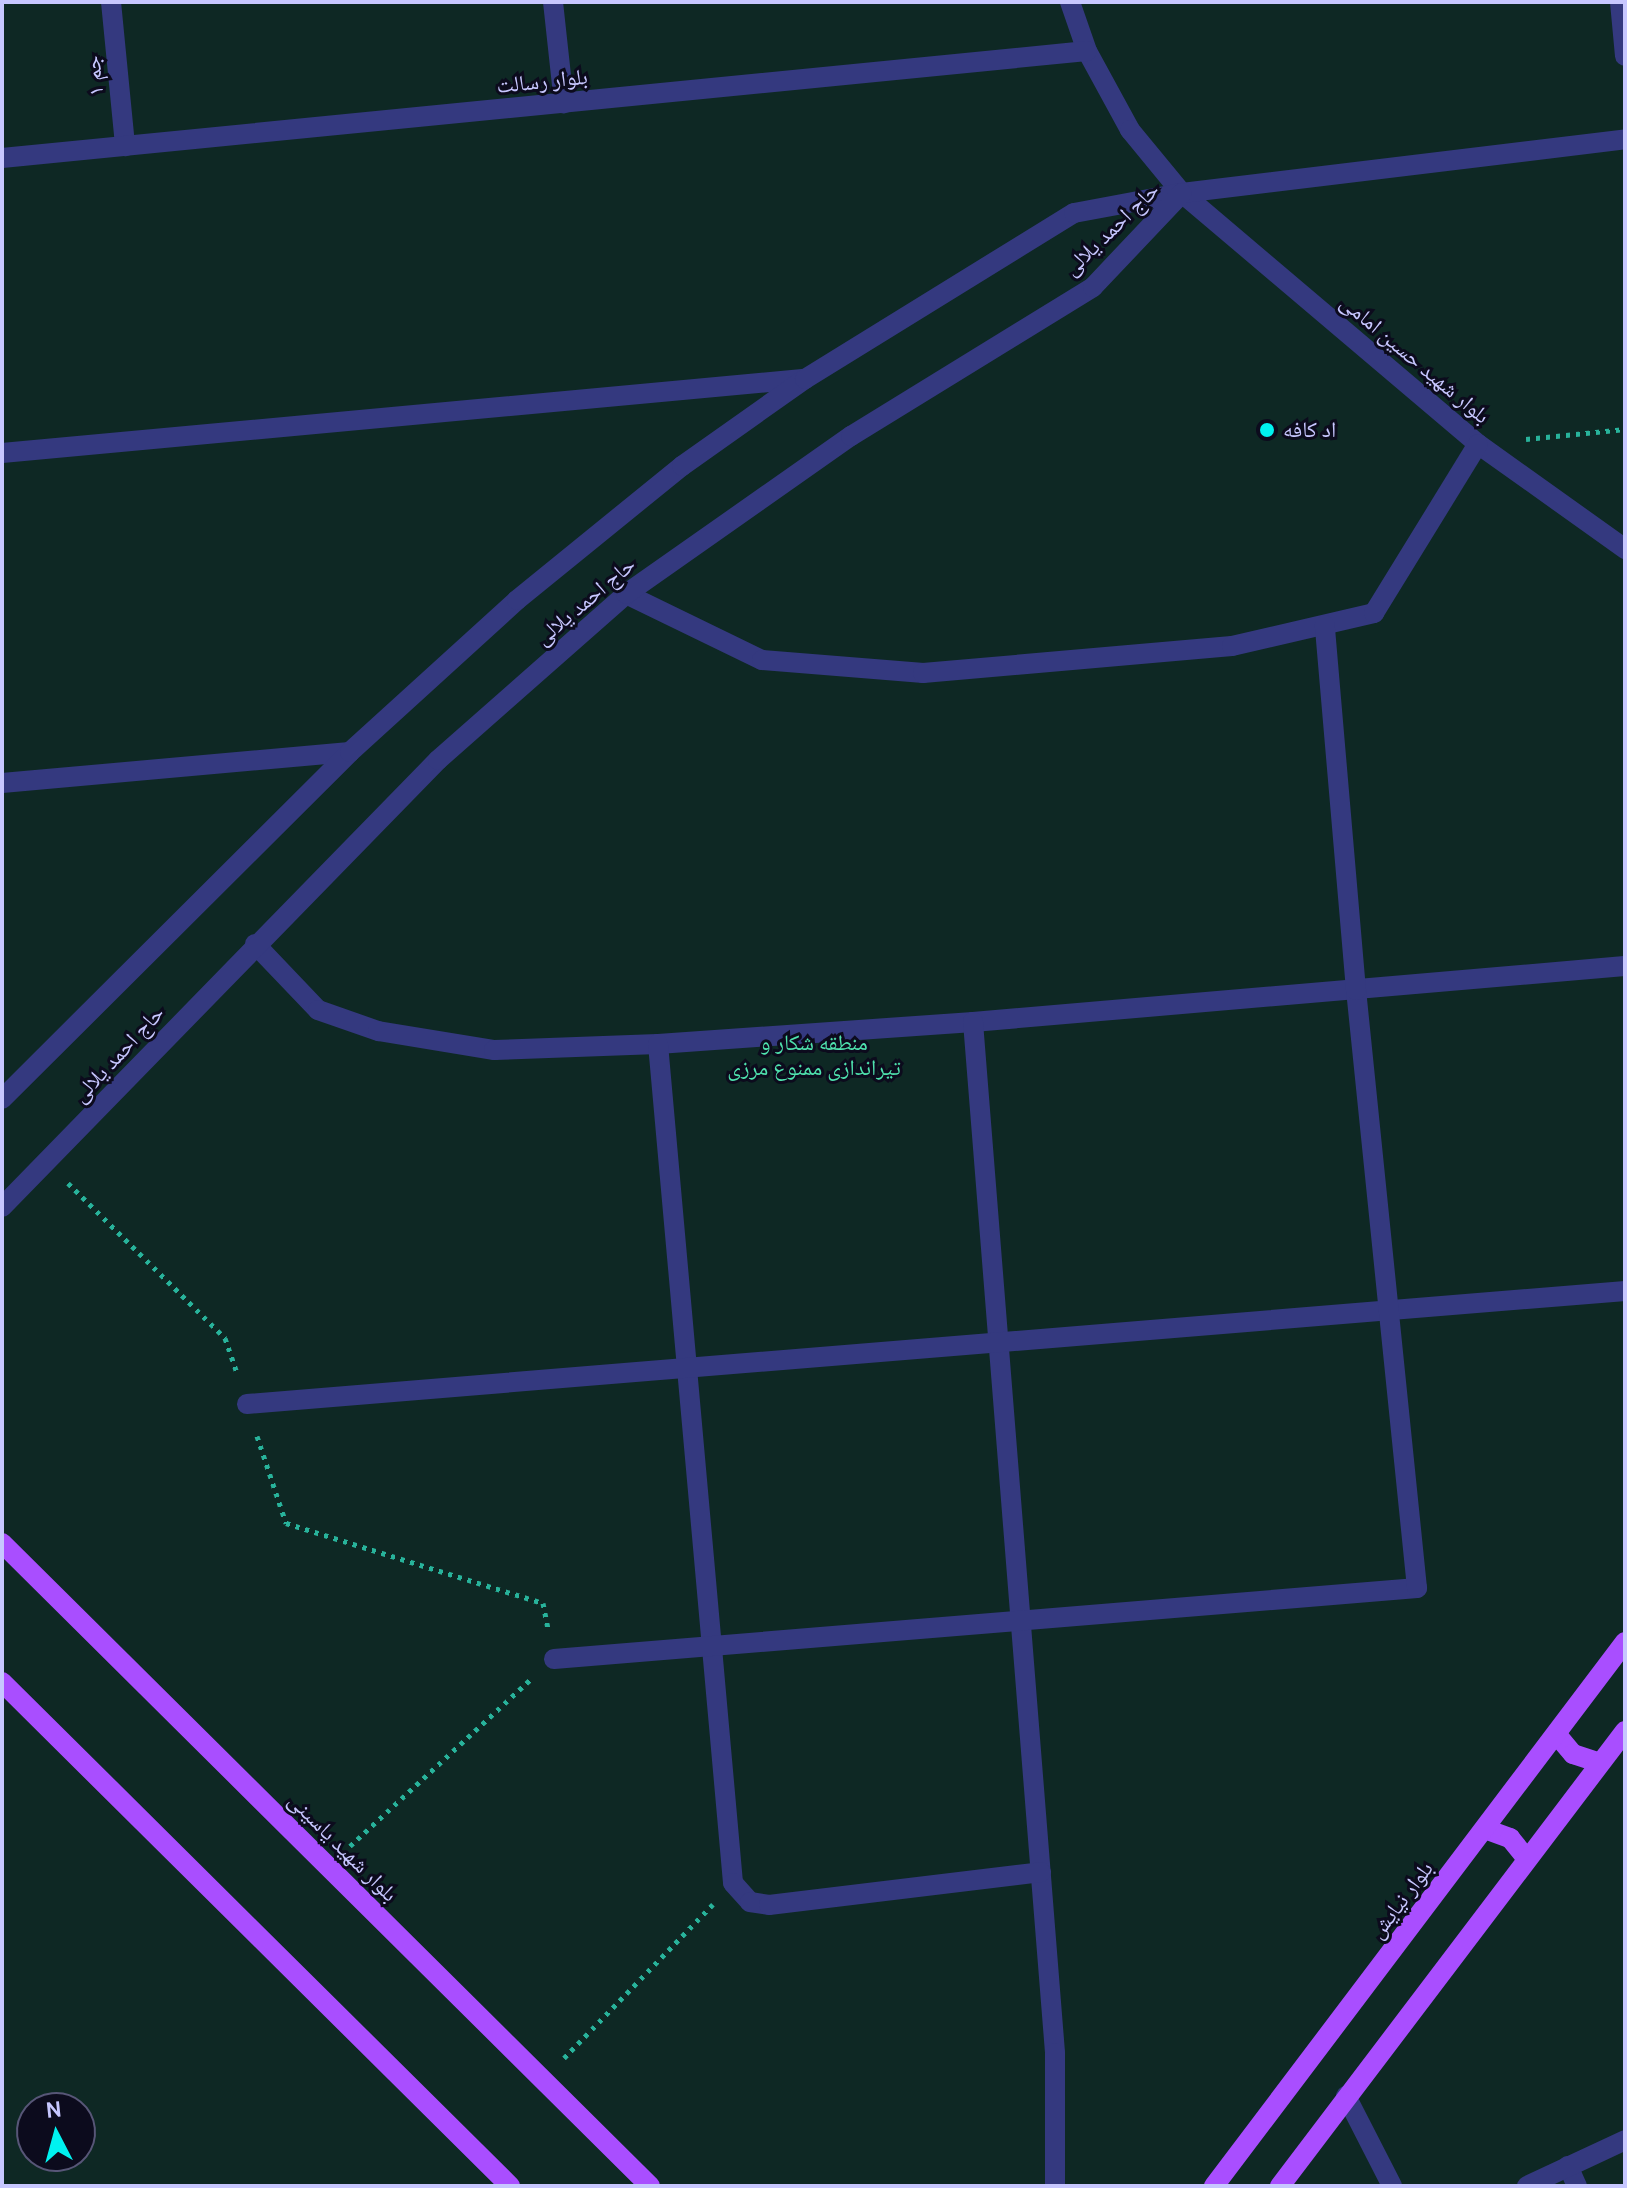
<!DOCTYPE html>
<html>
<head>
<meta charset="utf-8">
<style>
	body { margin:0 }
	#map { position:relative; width:1627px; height:2188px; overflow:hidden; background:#0c0b1d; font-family:Cabin,"Noto Naskh Arabic",sans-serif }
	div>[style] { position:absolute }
	.green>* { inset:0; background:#0e2824 }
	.path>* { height:5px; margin-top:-2.5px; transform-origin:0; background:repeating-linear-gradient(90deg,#28b39b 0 4px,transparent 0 10px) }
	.minor>* { height:20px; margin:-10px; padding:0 10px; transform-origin:10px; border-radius:10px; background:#34397f }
	.major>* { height:20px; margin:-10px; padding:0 10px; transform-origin:10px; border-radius:10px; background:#a94eff }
	.dots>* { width:22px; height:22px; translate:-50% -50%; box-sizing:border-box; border:4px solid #0c0b1d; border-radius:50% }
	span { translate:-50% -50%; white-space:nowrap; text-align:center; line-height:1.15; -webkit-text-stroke:6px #0c0b1d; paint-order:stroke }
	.street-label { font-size:22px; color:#c7c7ff }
	.poi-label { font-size:22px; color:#c7c7ff }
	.left { translate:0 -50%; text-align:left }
	.park-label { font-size:22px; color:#4fe3ae }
	.frame { position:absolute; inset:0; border:4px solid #c7c7ff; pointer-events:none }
	.north { position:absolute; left:16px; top:2092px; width:80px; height:80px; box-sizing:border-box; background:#0c0b1d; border:2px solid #575677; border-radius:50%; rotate:354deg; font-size:22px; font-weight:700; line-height:32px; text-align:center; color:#c7c7ff }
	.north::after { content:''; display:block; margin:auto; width:28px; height:36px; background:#00f2f0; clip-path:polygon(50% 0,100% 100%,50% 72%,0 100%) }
</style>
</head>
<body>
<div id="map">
	<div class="green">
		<div style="clip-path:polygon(evenodd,2px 2px,1625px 2px,1625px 2186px,2px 2186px,2px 2px,32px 2108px,80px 2108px,80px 2156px,32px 2156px,32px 2108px)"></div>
	</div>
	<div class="path">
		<div style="left:1526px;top:439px;width:100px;rotate:-5.8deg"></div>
		<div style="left:68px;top:1183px;width:221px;rotate:44.6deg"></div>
		<div style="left:225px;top:1338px;width:37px;rotate:71deg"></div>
		<div style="left:257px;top:1436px;width:92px;rotate:71.6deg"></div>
		<div style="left:286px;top:1523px;width:269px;rotate:17.3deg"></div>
		<div style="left:543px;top:1603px;width:25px;rotate:79deg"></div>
		<div style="left:350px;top:1846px;width:246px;rotate:-42.7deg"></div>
		<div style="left:564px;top:2058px;width:214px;rotate:-45.9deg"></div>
	</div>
	<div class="minor">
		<div style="left:111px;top:2px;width:145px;rotate:84.4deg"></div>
		<div style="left:553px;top:2px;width:102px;rotate:83.8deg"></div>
		<div style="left:1070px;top:2px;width:52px;rotate:70.9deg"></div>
		<div style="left:1087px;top:51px;width:90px;rotate:61.4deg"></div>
		<div style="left:1130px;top:130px;width:82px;rotate:50.5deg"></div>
		<div style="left:1182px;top:193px;width:388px;rotate:40.3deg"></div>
		<div style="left:1478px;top:444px;width:181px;rotate:35.5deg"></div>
		<div style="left:1620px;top:2px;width:54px;rotate:84.7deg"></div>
		<div style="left:2px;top:158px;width:1090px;rotate:-5.63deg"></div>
		<div style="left:2px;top:453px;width:804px;rotate:-5.28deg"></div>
		<div style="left:626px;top:594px;width:151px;rotate:25.9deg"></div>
		<div style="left:762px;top:660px;width:162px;rotate:4.6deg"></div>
		<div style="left:923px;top:673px;width:310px;rotate:-5deg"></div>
		<div style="left:1232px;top:646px;width:146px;rotate:-13.1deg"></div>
		<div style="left:1374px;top:613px;width:198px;rotate:-58.4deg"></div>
		<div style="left:2px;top:783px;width:349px;rotate:-5.1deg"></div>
		<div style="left:255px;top:944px;width:91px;rotate:46.3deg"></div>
		<div style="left:318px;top:1010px;width:64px;rotate:19.3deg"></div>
		<div style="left:378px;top:1031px;width:118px;rotate:9.3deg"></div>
		<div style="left:494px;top:1050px;width:164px;rotate:-2.1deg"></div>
		<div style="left:658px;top:1044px;width:316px;rotate:-4deg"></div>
		<div style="left:973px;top:1022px;width:654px;rotate:-4.91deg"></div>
		<div style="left:973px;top:1022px;width:1034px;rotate:85.45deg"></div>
		<div style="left:1055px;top:2053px;width:133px;rotate:90deg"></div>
		<div style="left:658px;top:1044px;width:842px;rotate:84.89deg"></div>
		<div style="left:733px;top:1883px;width:25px;rotate:48deg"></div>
		<div style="left:750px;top:1902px;width:19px;rotate:9deg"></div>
		<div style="left:769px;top:1905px;width:274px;rotate:-6.9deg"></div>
		<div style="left:2px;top:1099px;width:491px;rotate:-44.9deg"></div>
		<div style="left:350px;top:752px;width:226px;rotate:-42.3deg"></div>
		<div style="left:517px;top:600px;width:213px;rotate:-39.1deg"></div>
		<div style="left:682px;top:466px;width:151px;rotate:-35.3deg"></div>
		<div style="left:805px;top:379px;width:316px;rotate:-31.7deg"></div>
		<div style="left:1074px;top:213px;width:110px;rotate:-10.5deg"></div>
		<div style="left:1182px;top:193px;width:446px;rotate:-6.9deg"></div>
		<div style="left:2px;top:1207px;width:624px;rotate:-45.71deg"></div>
		<div style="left:438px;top:760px;width:251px;rotate:-41.4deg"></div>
		<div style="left:626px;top:594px;width:275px;rotate:-35.1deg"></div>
		<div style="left:851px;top:436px;width:284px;rotate:-31.6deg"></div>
		<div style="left:1093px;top:287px;width:129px;rotate:-46.6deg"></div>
		<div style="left:247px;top:1404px;width:1383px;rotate:-4.69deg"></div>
		<div style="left:554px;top:1659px;width:866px;rotate:-4.7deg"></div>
		<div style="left:1417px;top:1588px;width:601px;rotate:-95.82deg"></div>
		<div style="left:1356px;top:990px;width:366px;rotate:-94.9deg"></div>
		<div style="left:1346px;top:2096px;width:101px;rotate:62.9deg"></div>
		<div style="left:1568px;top:2166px;width:22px;rotate:66deg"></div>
		<div style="left:1527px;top:2186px;width:108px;rotate:-25.1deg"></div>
	</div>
	<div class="major">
		<div style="left:2px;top:1543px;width:913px;rotate:44.78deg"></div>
		<div style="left:2px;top:1682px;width:716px;rotate:44.77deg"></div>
		<div style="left:1557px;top:1735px;width:25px;rotate:50deg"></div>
		<div style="left:1573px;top:1754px;width:28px;rotate:18deg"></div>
		<div style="left:1485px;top:1829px;width:27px;rotate:20deg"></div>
		<div style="left:1510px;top:1838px;width:27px;rotate:51deg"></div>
		<div style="left:1214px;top:2186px;width:682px;rotate:-52.93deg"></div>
		<div style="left:1280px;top:2186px;width:571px;rotate:-52.83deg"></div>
	</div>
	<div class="dots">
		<div style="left:1267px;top:430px;background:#00f2f0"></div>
	</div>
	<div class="street-label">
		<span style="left:94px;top:76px;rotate:-96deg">جم ۱</span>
		<span style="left:542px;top:81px;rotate:-6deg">بلوار رسالت</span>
		<span style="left:1111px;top:229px;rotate:-44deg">حاج احمد یلالی</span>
		<span style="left:1415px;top:359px;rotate:40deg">بلوار شهید حسین امامی</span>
		<span style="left:585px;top:601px;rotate:-40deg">حاج احمد یلالی</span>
		<span style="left:118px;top:1054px;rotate:-47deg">حاج احمد یلالی</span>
		<span style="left:343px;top:1847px;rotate:45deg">بلوار شهید یاسینی</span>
		<span style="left:1401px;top:1900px;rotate:-53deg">بلوار نیایش</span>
	</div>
	<div class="poi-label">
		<span class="left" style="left:1283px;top:430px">اد کافه</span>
	</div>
	<div class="park-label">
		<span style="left:814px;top:1055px">منطقه شکار و<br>تیراندازی ممنوع مرزی</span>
	</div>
	<div class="frame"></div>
	<div class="north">N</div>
</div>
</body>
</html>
